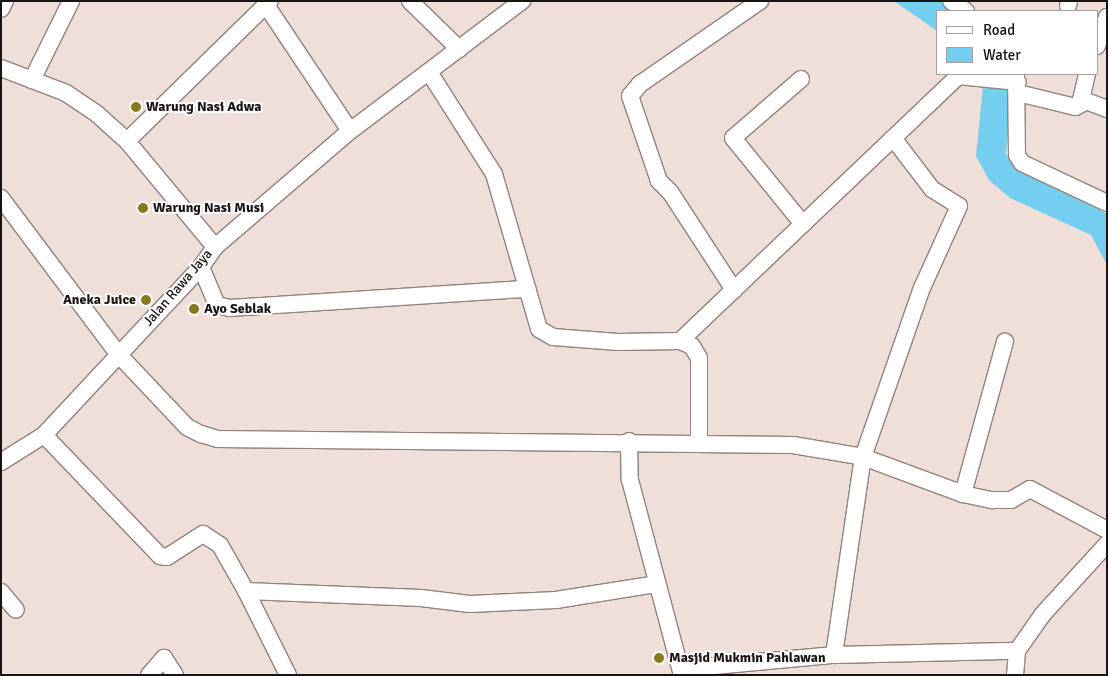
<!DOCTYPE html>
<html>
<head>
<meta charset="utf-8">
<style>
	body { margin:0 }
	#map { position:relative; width:1108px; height:676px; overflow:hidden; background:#f0dfd8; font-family:Signika,sans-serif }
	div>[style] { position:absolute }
	.water>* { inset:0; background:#74ceef }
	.roads { filter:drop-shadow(1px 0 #92827c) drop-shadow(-1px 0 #92827c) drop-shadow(0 1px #92827c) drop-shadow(0 -1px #92827c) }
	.minor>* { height:16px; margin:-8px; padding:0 8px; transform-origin:8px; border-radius:8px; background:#fff }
	.dots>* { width:14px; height:14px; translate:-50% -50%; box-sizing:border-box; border:2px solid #fff; border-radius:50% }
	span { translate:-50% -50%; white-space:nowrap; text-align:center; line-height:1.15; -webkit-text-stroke:4px #fff; paint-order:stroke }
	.poi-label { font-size:14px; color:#191311; font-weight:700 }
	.left { translate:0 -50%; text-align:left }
	.right { translate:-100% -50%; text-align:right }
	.street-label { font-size:14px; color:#191311 }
	.frame { position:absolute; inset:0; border:2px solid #191311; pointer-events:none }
	.legend { position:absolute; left:936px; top:10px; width:162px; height:65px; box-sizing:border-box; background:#fff; border:1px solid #a3a1a0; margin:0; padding:6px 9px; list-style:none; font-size:15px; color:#191311 }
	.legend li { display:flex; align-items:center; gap:10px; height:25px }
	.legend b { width:25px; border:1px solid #a3a1a0 }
</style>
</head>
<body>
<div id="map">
	<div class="water">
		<div style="clip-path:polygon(894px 1px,945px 1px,960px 11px,937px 11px,937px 31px)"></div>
		<div style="clip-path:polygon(1011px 74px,1006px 154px,1026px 169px,1107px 214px,1107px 265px,1091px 235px,1010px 198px,989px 180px,976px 156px,984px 76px)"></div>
	</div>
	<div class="roads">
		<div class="minor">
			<div style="left:410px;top:1px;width:69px;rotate:44.4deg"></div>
			<div style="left:951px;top:1px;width:18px;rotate:34deg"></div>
			<div style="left:266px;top:5px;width:151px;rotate:56.3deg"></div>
			<div style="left:1068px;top:6px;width:5px;rotate:-79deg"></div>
			<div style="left:1px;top:9px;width:9px;rotate:-63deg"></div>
			<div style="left:1097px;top:46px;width:31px;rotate:-71deg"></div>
			<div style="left:1px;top:68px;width:70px;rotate:21deg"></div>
			<div style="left:66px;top:93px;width:37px;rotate:34deg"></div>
			<div style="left:97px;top:114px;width:40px;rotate:42deg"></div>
			<div style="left:127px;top:141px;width:138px;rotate:50.3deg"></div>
			<div style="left:215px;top:247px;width:24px;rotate:125deg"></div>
			<div style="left:201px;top:267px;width:230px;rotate:133.1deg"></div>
			<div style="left:44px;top:435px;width:51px;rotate:147.9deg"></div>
			<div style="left:429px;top:72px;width:121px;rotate:57.5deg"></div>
			<div style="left:494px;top:174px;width:161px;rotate:73.8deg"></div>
			<div style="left:539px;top:329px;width:16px;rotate:30deg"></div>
			<div style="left:553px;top:337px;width:65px;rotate:4.4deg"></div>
			<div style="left:618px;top:342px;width:62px;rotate:-0.9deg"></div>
			<div style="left:680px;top:341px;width:384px;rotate:-43.6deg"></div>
			<div style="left:958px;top:76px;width:60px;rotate:5.7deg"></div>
			<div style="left:1016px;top:74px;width:81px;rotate:89.3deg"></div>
			<div style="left:1017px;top:155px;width:9px;rotate:58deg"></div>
			<div style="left:1022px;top:163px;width:94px;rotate:25.2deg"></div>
			<div style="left:1087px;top:74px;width:26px;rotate:103deg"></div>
			<div style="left:1081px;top:99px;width:28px;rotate:21deg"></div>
			<div style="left:801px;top:79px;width:90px;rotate:139.1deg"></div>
			<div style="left:733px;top:138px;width:111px;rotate:50.9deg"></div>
			<div style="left:32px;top:80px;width:88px;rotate:-63.7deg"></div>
			<div style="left:1018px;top:93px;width:59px;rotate:13.8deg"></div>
			<div style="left:1075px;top:107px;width:11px;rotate:-27deg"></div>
			<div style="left:127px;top:141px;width:200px;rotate:-44.4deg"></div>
			<div style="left:1px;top:198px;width:196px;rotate:53.1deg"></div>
			<div style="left:119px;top:355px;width:99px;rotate:46.6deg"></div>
			<div style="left:187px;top:427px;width:16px;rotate:27deg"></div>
			<div style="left:201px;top:434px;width:17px;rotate:17deg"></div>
			<div style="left:217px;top:439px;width:576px;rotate:0.6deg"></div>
			<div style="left:793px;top:445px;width:71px;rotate:9.7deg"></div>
			<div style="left:863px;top:457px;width:107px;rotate:20.3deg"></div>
			<div style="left:963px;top:494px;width:30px;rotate:12deg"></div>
			<div style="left:992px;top:500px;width:19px"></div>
			<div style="left:1011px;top:500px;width:22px;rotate:-30deg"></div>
			<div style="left:1030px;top:489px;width:87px;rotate:28deg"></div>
			<div style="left:215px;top:247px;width:178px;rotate:-40.7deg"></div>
			<div style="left:350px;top:131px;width:216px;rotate:-37.1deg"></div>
			<div style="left:201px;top:267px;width:41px;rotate:67.2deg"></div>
			<div style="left:217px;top:305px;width:13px;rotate:13deg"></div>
			<div style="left:230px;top:308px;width:298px;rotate:-3.7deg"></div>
			<div style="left:734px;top:290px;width:117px;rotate:-123.1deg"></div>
			<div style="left:670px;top:192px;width:16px;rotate:-135deg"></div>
			<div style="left:659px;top:181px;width:90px;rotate:-108.8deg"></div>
			<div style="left:630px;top:96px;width:16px;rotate:-50deg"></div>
			<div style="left:640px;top:84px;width:146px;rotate:-34.7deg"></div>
			<div style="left:680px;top:341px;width:13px;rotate:23deg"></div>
			<div style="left:692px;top:346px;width:14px;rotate:60deg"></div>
			<div style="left:699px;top:358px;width:85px;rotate:90deg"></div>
			<div style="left:44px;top:435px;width:168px;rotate:46.2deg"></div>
			<div style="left:160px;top:556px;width:7px;rotate:8deg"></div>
			<div style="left:167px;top:557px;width:43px;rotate:-32.6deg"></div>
			<div style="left:203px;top:534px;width:20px;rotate:33deg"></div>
			<div style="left:220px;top:545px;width:53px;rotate:60.5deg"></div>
			<div style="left:246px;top:591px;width:175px;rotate:2.3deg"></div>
			<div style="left:421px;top:598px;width:49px;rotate:7deg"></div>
			<div style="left:470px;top:604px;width:86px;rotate:-2.7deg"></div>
			<div style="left:556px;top:600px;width:101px;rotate:-9.1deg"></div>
			<div style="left:629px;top:441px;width:39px;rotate:89deg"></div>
			<div style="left:630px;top:480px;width:202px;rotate:75.1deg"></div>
			<div style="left:963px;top:494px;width:158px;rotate:-74.6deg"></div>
			<div style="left:246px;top:591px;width:94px;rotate:63.4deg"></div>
			<div style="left:1px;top:592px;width:23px;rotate:50deg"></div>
			<div style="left:834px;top:655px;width:200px;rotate:-81.7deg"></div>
			<div style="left:863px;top:457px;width:179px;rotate:-70.8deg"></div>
			<div style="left:922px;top:288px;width:90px;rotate:-65.7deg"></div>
			<div style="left:959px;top:206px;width:32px;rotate:-148deg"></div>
			<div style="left:932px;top:189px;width:64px;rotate:-127.4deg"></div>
			<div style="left:682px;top:669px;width:153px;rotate:-5.3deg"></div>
			<div style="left:834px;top:655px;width:183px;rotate:-1.3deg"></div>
			<div style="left:149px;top:675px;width:23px;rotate:-49deg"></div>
			<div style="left:164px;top:658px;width:20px;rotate:57deg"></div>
			<div style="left:1015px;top:675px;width:24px;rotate:-85deg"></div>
			<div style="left:1017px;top:651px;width:45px;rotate:-54.9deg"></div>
			<div style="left:1043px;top:614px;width:95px;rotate:-47.6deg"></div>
		</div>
	</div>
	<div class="dots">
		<div style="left:136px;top:107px;background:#89791e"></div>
		<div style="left:143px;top:208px;background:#89791e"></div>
		<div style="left:146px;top:300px;background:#89791e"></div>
		<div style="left:194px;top:309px;background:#89791e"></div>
		<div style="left:659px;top:658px;background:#89791e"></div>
	</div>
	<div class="poi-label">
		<span class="left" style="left:146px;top:107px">Warung Nasi Adwa</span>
		<span class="left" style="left:153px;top:208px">Warung Nasi Musi</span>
		<span class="right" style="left:136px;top:300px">Aneka Juice</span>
		<span class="left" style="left:204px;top:309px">Ayo Seblak</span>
		<span class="left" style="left:669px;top:658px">Masjid Mukmin Pahlawan</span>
	</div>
	<div class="street-label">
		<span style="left:178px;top:288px;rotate:-49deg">Jalan Rawa Jaya</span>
	</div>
	<div class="frame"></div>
	<ul class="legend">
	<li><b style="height:6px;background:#fff"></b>Road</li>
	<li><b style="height:14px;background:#74ceef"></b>Water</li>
	</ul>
</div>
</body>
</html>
